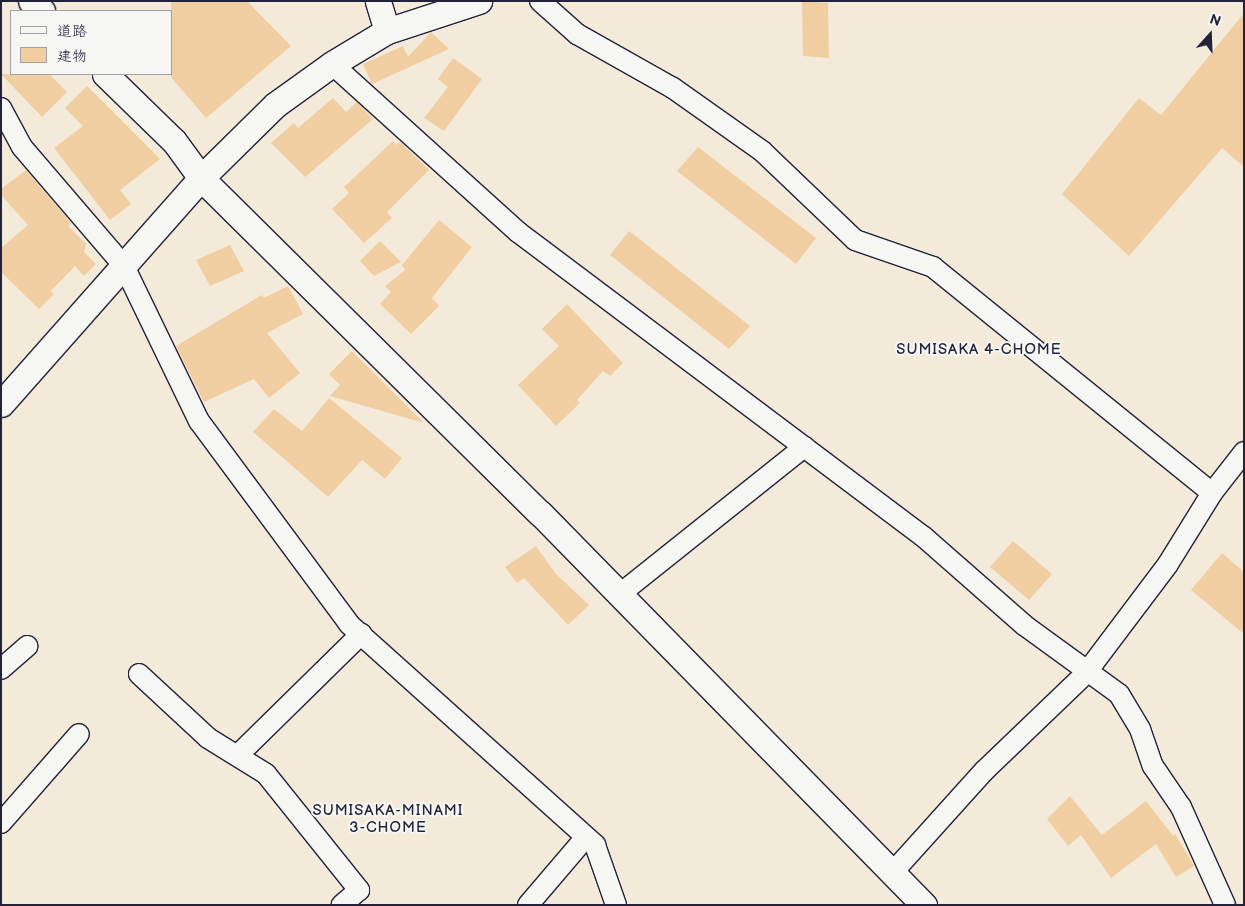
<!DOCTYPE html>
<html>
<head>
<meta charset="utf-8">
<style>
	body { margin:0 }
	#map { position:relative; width:1245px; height:906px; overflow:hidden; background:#f4eada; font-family:"Balsamiq Sans","Klee One",sans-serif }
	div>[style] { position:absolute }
	.building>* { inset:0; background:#f0cea1 }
	.roads { filter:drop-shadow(1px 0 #22223b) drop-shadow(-1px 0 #22223b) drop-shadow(0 1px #22223b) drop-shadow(0 -1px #22223b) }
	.minor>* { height:20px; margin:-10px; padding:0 10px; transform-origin:10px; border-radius:10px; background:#f6f6f2 }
	.tertiary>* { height:25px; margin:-12.5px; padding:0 12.5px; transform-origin:12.5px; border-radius:12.5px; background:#f6f6f2 }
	span { translate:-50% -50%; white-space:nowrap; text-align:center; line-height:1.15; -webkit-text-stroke:4px #f6f6f2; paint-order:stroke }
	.neighbourhood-label { font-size:15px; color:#22223b; letter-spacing:1px }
	.frame { position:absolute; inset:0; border:2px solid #22223b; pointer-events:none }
	.legend { position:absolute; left:10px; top:10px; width:162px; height:65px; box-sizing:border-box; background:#f6f6f2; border:1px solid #a1a1a9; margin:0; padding:6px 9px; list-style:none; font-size:15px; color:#22223b }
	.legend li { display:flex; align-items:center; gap:10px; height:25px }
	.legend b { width:25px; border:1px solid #a1a1a9 }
	.north { position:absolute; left:1185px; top:10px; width:50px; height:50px; -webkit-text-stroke:4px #f6f6f2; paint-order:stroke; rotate:20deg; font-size:14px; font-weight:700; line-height:20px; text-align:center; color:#22223b }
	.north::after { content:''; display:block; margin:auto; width:18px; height:22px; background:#22223b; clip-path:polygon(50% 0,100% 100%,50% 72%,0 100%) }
</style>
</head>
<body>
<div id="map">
	<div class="building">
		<div style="clip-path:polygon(171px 1px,247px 1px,291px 46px,206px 118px,171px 77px)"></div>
		<div style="clip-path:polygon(802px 1px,828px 3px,829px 58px,803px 56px)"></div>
		<div style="clip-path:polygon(1244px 13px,1244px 167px,1222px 148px,1129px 256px,1062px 194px,1139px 98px,1161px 115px)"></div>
		<div style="clip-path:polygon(431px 32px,449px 49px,372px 84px,363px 64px,403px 46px,408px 57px)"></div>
		<div style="clip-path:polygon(453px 58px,482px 79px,444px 131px,424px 118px,448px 87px,438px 79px)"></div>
		<div style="clip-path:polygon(1px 74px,49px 74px,67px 92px,42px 117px)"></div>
		<div style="clip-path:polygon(87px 86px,160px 159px,120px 190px,131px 204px,110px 220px,54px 148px,83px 126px,65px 108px)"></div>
		<div style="clip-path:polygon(333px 98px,346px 112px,357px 102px,373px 119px,305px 177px,271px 143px,294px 123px,298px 128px)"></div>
		<div style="clip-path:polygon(393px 141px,396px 145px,400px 142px,429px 170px,387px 212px,392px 218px,364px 243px,332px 209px,349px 193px,344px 187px)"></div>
		<div style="clip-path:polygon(698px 147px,816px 238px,796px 264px,677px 171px)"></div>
		<div style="clip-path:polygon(26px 170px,71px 223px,68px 226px,86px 244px,84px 252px,96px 264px,84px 276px,75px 266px,51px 291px,54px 294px,39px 309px,1px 272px,1px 248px,28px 225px,1px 195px,1px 189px)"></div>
		<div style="clip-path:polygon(439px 220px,472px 247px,432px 298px,439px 306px,411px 334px,380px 304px,391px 292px,385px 286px,405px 270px,402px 265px)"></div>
		<div style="clip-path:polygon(629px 231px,750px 326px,729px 349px,610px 255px)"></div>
		<div style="clip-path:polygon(380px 241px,401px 262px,374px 276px,360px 261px)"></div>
		<div style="clip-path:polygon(230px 245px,244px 271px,210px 286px,196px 260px)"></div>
		<div style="clip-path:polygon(288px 286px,303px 314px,267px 333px,300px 373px,269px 398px,254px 379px,204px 402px,176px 346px,262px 295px,264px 298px)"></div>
		<div style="clip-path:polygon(567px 304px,623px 363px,610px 376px,603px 371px,577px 400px,580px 403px,556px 426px,518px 385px,559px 346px,542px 329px)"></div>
		<div style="clip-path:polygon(352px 351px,424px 423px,330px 396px,340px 385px,329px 374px)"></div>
		<div style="clip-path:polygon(329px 398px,402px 458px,385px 479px,362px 460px,328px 497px,253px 432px,274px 409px,302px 431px)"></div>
		<div style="clip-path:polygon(1013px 541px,1052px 574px,1029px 600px,990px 567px)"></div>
		<div style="clip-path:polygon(536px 546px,556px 574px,589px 605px,568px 625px,524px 578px,517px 583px,505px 567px)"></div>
		<div style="clip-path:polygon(1222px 553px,1244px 572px,1244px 634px,1191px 590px)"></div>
		<div style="clip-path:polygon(1070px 796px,1102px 835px,1146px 801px,1173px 836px,1175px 834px,1194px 866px,1176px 877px,1156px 844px,1111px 878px,1081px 835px,1068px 846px,1047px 819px)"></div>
	</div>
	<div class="roads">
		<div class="minor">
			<div style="left:540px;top:1px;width:50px;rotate:41.7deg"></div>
			<div style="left:577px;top:34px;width:110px;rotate:29.4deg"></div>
			<div style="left:673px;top:88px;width:109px;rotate:35.3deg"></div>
			<div style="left:762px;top:151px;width:129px;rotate:43.7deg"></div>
			<div style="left:855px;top:240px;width:83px;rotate:19.1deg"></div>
			<div style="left:933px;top:267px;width:359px;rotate:39deg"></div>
			<div style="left:332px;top:64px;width:251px;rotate:42.1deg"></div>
			<div style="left:518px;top:232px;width:508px;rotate:36.92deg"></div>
			<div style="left:924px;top:537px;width:133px;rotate:41.3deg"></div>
			<div style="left:1024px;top:625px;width:117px;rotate:36deg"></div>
			<div style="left:1119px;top:694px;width:41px;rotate:59deg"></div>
			<div style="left:1140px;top:729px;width:39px;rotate:71deg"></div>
			<div style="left:1153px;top:766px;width:50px;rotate:55.7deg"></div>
			<div style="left:1181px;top:807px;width:107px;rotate:65.8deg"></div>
			<div style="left:1px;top:108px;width:44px;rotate:61.7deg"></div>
			<div style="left:22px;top:147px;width:157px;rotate:49.4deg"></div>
			<div style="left:124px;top:266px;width:172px;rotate:64.2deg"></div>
			<div style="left:199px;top:421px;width:252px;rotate:53.5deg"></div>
			<div style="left:349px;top:624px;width:331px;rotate:41.9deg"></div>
			<div style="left:595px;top:845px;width:64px;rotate:70.7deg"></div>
			<div style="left:620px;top:594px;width:236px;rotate:-38.6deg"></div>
			<div style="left:1px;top:669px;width:35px;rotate:-41deg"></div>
			<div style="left:139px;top:674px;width:94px;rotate:42.8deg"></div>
			<div style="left:208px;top:738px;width:68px;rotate:31.8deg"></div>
			<div style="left:266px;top:774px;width:149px;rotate:51.3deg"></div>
			<div style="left:359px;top:890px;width:23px;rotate:139deg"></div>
			<div style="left:238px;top:755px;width:173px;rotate:-44.5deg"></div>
			<div style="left:1px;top:823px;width:118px;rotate:-48.8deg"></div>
			<div style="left:893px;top:872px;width:137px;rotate:-48deg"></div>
			<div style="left:985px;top:770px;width:140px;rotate:-43.8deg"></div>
			<div style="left:1086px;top:673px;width:136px;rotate:-53deg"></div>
			<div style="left:1168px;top:564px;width:84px;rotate:-58.2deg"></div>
			<div style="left:1212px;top:493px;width:52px;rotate:-52deg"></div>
			<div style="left:528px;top:905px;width:89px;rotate:-49.5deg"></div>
		</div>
		<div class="tertiary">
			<div style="left:31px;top:1px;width:15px;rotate:42deg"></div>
			<div style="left:387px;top:31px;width:97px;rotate:-18.1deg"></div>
			<div style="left:105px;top:74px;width:96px;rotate:44.2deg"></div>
			<div style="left:174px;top:141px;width:46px;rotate:53.9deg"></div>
			<div style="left:201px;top:178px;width:477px;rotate:44.7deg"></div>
			<div style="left:540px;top:513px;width:549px;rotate:45.59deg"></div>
			<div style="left:1px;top:404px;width:302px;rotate:-48.5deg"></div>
			<div style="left:201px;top:178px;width:104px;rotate:-44.6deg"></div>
			<div style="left:275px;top:105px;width:70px;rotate:-35.7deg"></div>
			<div style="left:332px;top:64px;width:64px;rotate:-31deg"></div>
			<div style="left:387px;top:31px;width:31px;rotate:-107deg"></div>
		</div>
	</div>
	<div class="neighbourhood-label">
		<span style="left:979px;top:350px">SUMISAKA 4-CHOME</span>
		<span style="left:388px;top:819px">SUMISAKA-MINAMI<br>3-CHOME</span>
	</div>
	<div class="frame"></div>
	<ul class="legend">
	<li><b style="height:6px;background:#f6f6f2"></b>道路</li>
	<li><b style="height:14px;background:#f0cea1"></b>建物</li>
	</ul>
	<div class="north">N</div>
</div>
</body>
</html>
